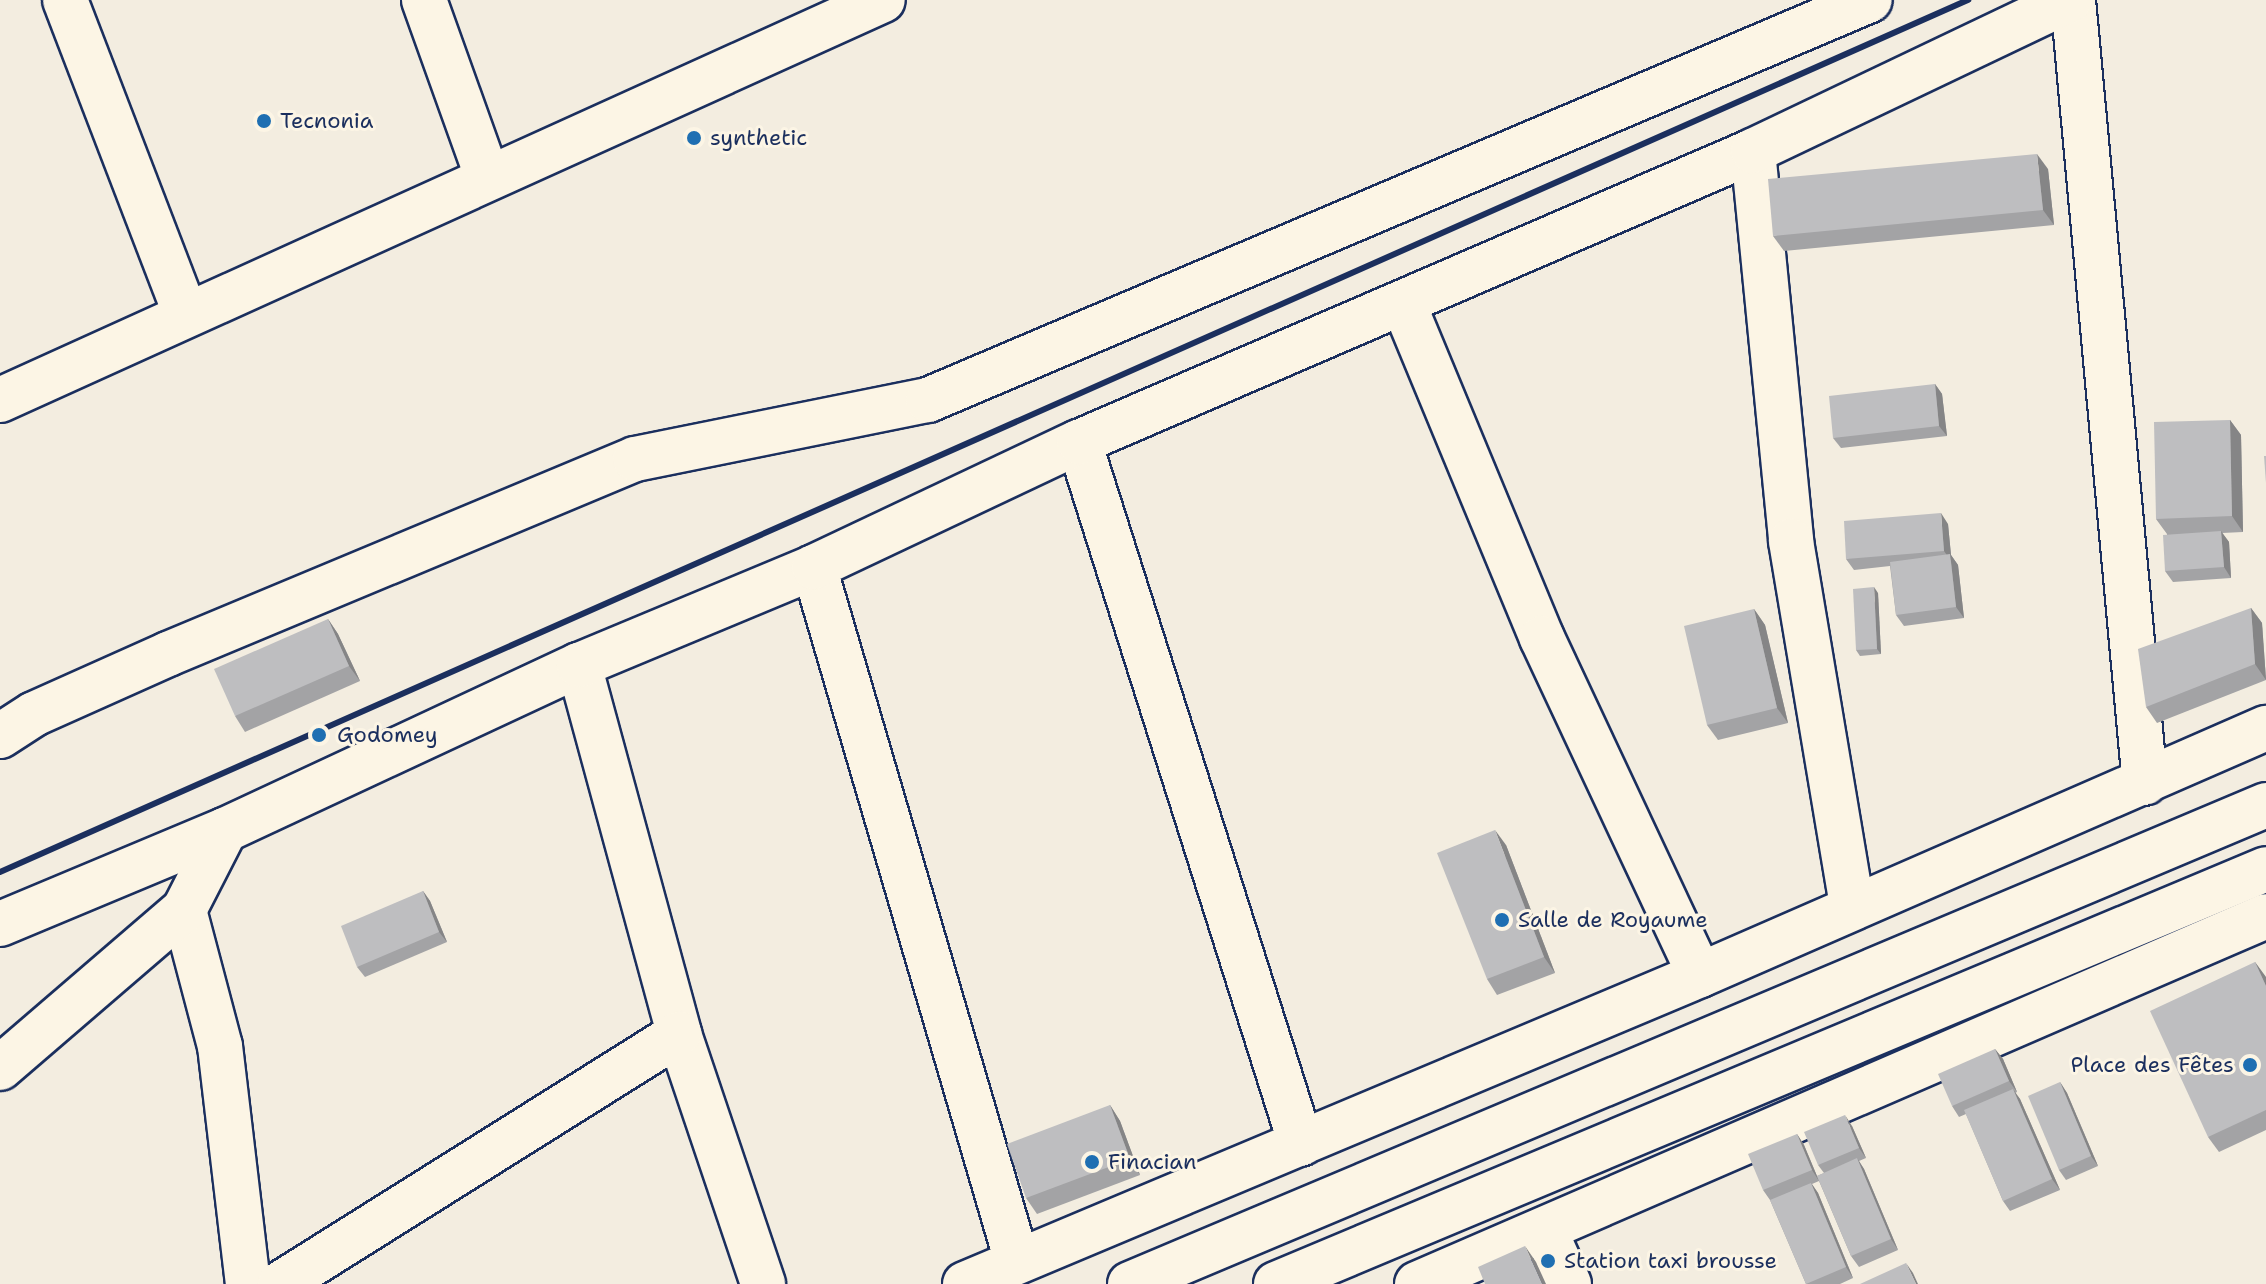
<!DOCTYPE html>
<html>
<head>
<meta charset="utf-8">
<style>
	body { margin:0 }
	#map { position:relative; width:2266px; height:1284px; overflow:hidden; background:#f3ede0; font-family:"Shantell Sans",sans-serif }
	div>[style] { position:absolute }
	.roads { filter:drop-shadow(2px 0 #1b2f5e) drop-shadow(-2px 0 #1b2f5e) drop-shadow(0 2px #1b2f5e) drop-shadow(0 -2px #1b2f5e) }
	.minor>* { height:44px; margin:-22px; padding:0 22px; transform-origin:22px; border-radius:22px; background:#fcf5e5 }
	.major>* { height:44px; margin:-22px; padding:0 22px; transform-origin:22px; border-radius:22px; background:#fcf5e5 }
	.highway>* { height:44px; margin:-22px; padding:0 22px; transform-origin:22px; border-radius:22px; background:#fcf5e5 }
	.rail>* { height:6px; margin:-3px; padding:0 3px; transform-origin:3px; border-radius:3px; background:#1b2f5e }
	.wall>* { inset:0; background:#a3a3a5 }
	.shaded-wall>* { inset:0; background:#858586 }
	.building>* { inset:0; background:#bebec0 }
	.dots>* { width:22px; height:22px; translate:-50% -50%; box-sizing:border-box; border:4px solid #fcf5e5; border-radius:50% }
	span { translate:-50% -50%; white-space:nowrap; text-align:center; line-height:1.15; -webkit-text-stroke:6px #fcf5e5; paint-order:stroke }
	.poi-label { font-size:22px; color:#1b2f5e }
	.left { translate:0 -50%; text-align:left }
	.right { translate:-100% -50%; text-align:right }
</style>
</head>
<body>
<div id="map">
	<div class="roads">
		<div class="minor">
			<div style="left:65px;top:0;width:334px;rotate:69deg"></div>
			<div style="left:424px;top:0;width:187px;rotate:70.3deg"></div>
			<div style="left:2073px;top:0;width:786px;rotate:84.75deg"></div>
			<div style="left:1753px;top:151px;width:392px;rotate:84.4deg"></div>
			<div style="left:1791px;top:541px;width:368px;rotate:80.5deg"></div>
			<div style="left:1404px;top:305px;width:360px;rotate:67.5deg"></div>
			<div style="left:1542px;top:638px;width:372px;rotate:64.9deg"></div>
			<div style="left:1079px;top:442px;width:736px;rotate:72.45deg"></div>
			<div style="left:814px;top:567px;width:723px;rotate:73.7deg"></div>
			<div style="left:579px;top:665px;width:382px;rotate:74.8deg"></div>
			<div style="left:679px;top:1034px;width:264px;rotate:71.4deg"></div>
			<div style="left:184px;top:910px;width:141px;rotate:75.2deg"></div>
			<div style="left:220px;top:1046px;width:240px;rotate:83.3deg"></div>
			<div style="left:0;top:1068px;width:243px;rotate:-40.7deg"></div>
			<div style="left:184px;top:910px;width:90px;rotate:-62.9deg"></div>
			<div style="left:1545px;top:1231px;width:58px;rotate:65.6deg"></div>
			<div style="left:280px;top:1284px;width:471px;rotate:-32.1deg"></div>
			<div style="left:965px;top:1284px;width:797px;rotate:-22.8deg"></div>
			<div style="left:1700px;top:975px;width:618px;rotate:-23.58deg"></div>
			<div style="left:1417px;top:1284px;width:925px;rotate:-23.43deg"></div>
		</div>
		<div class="major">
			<div style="left:0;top:400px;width:969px;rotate:-24.37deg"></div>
			<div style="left:0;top:736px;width:40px;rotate:-32.9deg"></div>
			<div style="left:34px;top:714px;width:147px;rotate:-24.1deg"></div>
			<div style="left:168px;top:654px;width:506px;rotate:-22.66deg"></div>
			<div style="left:635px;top:459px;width:299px;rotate:-11.4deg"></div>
			<div style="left:928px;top:400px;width:1023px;rotate:-23.01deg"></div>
			<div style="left:0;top:924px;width:244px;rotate:-22.7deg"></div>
			<div style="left:225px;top:830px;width:391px;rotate:-25deg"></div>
			<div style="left:579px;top:665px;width:255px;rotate:-22.6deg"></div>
			<div style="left:814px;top:567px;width:293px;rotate:-25.3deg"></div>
			<div style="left:1079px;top:442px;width:734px;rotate:-23.35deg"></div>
			<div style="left:1753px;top:151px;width:351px;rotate:-25.5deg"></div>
		</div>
		<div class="highway">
			<div style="left:1130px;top:1284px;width:1233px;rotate:-22.86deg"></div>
			<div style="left:1276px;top:1284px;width:1073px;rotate:-22.74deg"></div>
		</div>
	</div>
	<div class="rail">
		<div style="left:0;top:872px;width:2153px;rotate:-23.9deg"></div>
	</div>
	<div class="wall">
		<div style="clip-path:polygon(2048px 169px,2054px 225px,1784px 251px,1773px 236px)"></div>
		<div style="clip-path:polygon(1935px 384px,1942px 394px,1947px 436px,1841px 448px,1833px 438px)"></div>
		<div style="clip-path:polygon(2230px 420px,2241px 435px,2243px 532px,2222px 533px,2229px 542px,2231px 578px,2173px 582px,2165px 571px,2167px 534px,2156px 519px)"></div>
		<div style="clip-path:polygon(1948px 524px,1951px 555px,1958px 565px,1964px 618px,1904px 626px,1896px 615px,1890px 566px,1854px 570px,1846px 559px)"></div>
		<div style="clip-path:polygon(1878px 593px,1881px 654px,1860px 656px,1856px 650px)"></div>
		<div style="clip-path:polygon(2251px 608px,2262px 623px,2266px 680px,2157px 723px,2146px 707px)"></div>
		<div style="clip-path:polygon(1754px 609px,1765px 625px,1788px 723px,1718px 740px,1707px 725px)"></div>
		<div style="clip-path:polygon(328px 619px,338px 634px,360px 681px,245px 732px,235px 716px)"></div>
		<div style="clip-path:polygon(1506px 845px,1555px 973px,1497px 995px,1487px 979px)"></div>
		<div style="clip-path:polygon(423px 891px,430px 901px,447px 942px,365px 977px,357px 967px)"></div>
		<div style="clip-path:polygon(2255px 962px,2266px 978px,2266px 1130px,2219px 1152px,2208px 1137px)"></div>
		<div style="clip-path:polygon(1995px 1049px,2003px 1059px,2017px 1092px,2015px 1093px,2020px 1099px,2060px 1190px,2010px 1211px,2003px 1201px,1966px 1114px,1959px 1117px,1952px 1106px)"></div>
		<div style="clip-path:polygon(2060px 1082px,2067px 1093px,2098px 1166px,2066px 1180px,2059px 1170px)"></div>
		<div style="clip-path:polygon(1110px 1105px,1120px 1121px,1140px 1175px,1037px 1214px,1026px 1198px)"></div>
		<div style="clip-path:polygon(1852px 1126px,1866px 1158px,1859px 1161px,1864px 1169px,1898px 1250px,1859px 1267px,1851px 1256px,1819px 1181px,1812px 1184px,1818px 1193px,1853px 1278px,1840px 1284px,1806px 1284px,1770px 1200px,1763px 1190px,1797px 1134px,1804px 1145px,1817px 1176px,1824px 1173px,1818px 1165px)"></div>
	</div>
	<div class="shaded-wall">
		<div style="clip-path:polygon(2037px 154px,2048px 169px,2054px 225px,2043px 210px)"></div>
		<div style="clip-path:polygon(1935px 384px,1942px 394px,1947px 436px,1939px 426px)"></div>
		<div style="clip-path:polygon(2230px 420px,2241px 435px,2243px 532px,2232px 516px)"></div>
		<div style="clip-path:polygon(1941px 513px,1948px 524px,1951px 555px,1958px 565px,1964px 618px,1956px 607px,1951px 561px,1944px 551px)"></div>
		<div style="clip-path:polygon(2221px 531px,2229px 542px,2231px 578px,2224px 567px)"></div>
		<div style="clip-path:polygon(1874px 587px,1878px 593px,1881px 654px,1877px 649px)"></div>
		<div style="clip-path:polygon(2251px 608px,2262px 623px,2266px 680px,2255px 664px)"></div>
		<div style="clip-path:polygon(1754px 609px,1765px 625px,1788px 723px,1777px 708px)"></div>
		<div style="clip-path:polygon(328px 619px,338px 634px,360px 681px,349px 666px)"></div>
		<div style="clip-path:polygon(1495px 830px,1506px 845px,1555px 973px,1544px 957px)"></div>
		<div style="clip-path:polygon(423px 891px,430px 901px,447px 942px,439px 932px)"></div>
		<div style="clip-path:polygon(2255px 962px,2266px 977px,2266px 986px)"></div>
		<div style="clip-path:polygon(1995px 1049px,2003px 1059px,2017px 1092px,2009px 1081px)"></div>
		<div style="clip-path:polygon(2060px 1082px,2067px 1093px,2098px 1166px,2091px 1156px)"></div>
		<div style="clip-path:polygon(2013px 1089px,2020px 1099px,2060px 1190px,2052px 1179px)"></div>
		<div style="clip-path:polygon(1110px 1105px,1120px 1121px,1140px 1175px,1130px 1159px)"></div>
		<div style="clip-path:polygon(1845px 1115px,1852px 1126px,1866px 1158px,1859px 1148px)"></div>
		<div style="clip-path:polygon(1797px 1134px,1804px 1145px,1819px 1181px,1812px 1170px)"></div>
		<div style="clip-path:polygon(1857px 1158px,1864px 1169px,1898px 1250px,1891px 1239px)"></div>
		<div style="clip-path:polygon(1811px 1183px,1818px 1193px,1853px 1278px,1846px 1267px)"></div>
		<div style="clip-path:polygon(1525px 1246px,1536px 1262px,1546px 1284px,1542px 1284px)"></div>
		<div style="clip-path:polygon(1906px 1263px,1913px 1273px,1918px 1284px,1916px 1284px)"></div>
	</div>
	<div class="building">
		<div style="clip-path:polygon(2037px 154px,2043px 210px,1773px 236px,1768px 179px)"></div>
		<div style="clip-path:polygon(1935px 384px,1939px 426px,1833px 438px,1829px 396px)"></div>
		<div style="clip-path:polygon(2230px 420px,2232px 516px,2156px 519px,2154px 422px)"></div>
		<div style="clip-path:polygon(2264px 456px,2266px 456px,2266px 483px)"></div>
		<div style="clip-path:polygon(1941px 513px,1944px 551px,1846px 559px,1844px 521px)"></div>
		<div style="clip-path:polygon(2221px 531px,2224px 567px,2165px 571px,2163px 535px)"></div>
		<div style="clip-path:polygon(1950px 554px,1956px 607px,1896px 615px,1890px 562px)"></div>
		<div style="clip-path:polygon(1874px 587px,1877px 649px,1856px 650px,1853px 589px)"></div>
		<div style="clip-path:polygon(2251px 608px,2255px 664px,2146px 707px,2138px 649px)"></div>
		<div style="clip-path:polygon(1754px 609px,1777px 708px,1707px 725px,1684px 626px)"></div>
		<div style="clip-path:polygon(328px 619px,349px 666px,235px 716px,214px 669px)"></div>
		<div style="clip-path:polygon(1495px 830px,1544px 957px,1487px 979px,1437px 853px)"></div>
		<div style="clip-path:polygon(423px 891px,439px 932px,357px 967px,341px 926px)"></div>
		<div style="clip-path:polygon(2255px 962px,2266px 986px,2266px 1110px,2208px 1137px,2150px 1011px)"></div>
		<div style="clip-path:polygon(1995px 1049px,2009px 1081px,1952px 1106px,1938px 1074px)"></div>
		<div style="clip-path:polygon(2060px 1082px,2091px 1156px,2059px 1170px,2028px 1096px)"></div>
		<div style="clip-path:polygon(2013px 1089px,2052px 1179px,2003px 1201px,1964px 1110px)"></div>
		<div style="clip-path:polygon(1110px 1105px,1130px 1159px,1026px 1198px,1007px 1144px)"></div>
		<div style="clip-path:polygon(1845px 1115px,1859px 1148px,1818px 1165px,1804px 1132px)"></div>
		<div style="clip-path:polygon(1797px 1134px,1812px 1170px,1763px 1190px,1748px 1154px)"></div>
		<div style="clip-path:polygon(1857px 1158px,1891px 1239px,1851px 1256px,1817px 1176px)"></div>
		<div style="clip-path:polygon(1811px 1183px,1846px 1267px,1806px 1284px,1770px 1200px)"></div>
		<div style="clip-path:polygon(1525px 1246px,1542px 1284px,1485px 1284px,1478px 1267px)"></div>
		<div style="clip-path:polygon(1906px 1263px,1916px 1284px,1860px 1284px)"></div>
	</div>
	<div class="dots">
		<div style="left:264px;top:121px;background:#1f6fb2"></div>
		<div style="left:694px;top:138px;background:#1f6fb2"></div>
		<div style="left:319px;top:735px;background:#1f6fb2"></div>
		<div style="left:1502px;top:920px;background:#1f6fb2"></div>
		<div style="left:2250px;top:1065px;background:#1f6fb2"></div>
		<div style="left:1092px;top:1162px;background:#1f6fb2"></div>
		<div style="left:1548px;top:1261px;background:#1f6fb2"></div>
	</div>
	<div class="poi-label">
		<span class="left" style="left:280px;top:121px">Tecnonia</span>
		<span class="left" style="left:710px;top:138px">synthetic</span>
		<span class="left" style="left:337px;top:735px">Godomey</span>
		<span class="left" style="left:1518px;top:920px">Salle de Royaume</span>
		<span class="right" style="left:2234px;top:1065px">Place des Fêtes</span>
		<span class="left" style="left:1108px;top:1162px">Finacian</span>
		<span class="left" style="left:1564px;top:1261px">Station taxi brousse</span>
	</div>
</div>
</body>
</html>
